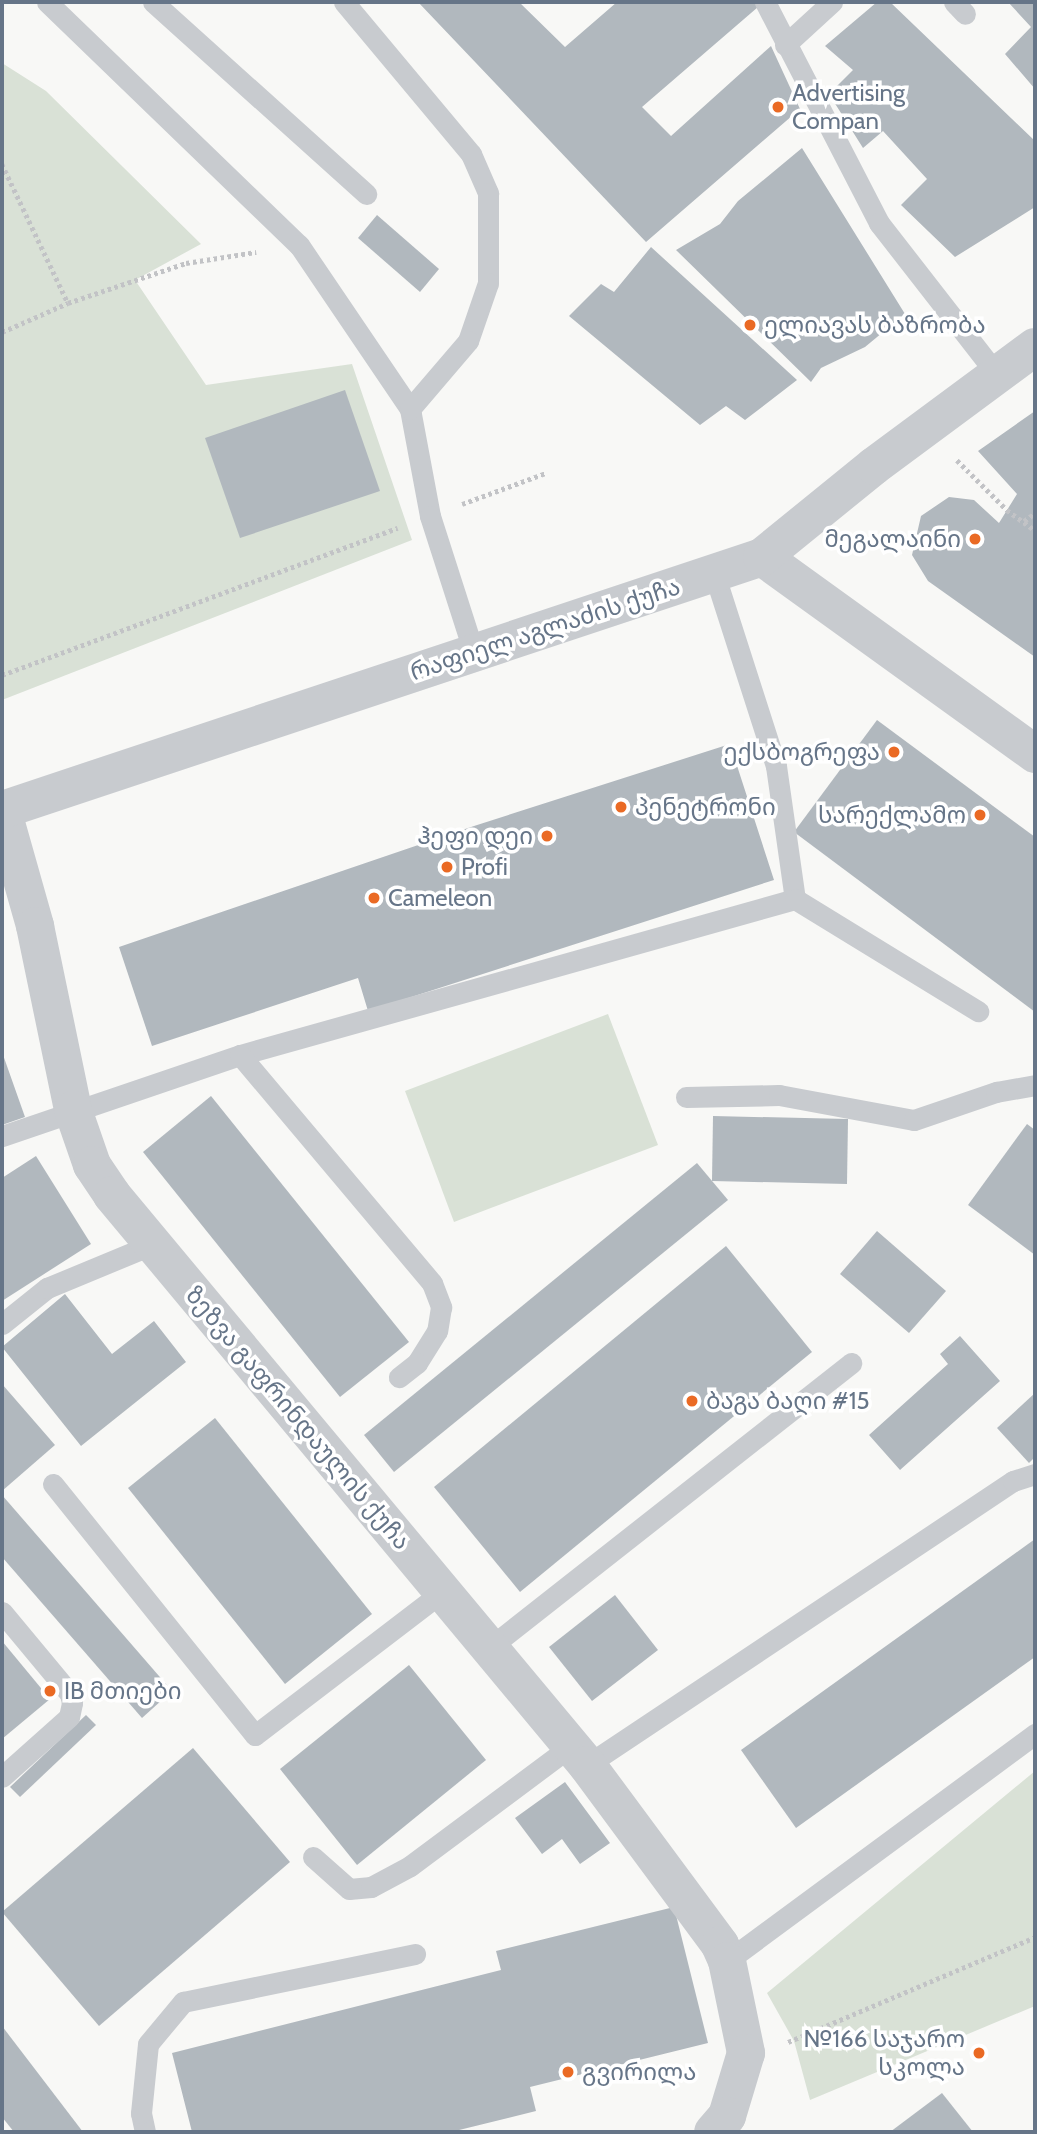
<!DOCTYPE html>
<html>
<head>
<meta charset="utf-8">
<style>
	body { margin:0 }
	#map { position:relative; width:1037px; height:2134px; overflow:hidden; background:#f8f8f6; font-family:Cabin,"Noto Sans Georgian",sans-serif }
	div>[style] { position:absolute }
	.green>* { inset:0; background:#d9e1d6 }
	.building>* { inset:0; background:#b1b8be }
	.path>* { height:4.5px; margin-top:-2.25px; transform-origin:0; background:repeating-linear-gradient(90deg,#c2c3c6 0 3.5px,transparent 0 7px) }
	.service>* { height:21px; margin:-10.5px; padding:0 10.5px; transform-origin:10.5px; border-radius:10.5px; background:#c8cbcf }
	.minor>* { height:38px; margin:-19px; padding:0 19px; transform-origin:19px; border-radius:19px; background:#c8cbcf }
	.tertiary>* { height:38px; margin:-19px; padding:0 19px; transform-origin:19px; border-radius:19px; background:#c8cbcf }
	.dots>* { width:19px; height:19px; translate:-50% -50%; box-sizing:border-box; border:4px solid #fff; border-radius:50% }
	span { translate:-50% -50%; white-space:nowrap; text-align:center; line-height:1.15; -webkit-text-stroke:7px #fff; paint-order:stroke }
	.poi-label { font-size:24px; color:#667588 }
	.left { translate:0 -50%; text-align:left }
	.right { translate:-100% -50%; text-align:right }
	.street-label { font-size:24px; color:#667588 }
	.frame { position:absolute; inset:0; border:4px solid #667588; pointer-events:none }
</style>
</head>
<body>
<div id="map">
	<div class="green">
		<div style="clip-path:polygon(2px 63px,46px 91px,201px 244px,135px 280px,206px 385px,352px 364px,412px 540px,2px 700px)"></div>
		<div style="clip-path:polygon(608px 1014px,658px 1145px,454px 1222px,405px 1091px)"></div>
		<div style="clip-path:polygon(1035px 1771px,1035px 2006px,810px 2100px,794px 2041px,767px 1993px)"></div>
	</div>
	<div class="building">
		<div style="clip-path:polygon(418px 2px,519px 2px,565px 47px,617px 2px,755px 2px,758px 7px,642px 107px,671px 136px,771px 46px,800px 109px,646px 242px)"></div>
		<div style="clip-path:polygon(877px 2px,890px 2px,1035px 141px,1035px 207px,955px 257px,901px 205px,927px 179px,883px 131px,863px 148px,829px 94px,853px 70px,825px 46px)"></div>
		<div style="clip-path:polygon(1008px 2px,1035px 2px,1035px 89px,1005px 54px,1031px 27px)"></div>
		<div style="clip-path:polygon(802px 148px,905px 314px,865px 347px,821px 368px,811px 382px,676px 250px,720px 224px,738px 201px)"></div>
		<div style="clip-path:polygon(377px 215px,439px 269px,420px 292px,358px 238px)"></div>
		<div style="clip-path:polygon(651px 247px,797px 380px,745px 420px,726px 406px,700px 425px,569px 316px,601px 284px,614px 292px)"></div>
		<div style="clip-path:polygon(345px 390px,380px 491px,240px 538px,205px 438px)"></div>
		<div style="clip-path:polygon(1035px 411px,1035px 657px,928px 581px,912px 555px,921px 516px,949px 497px,974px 500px,999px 523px,1017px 494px,978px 451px)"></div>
		<div style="clip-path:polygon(877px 720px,1035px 837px,1035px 1012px,794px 832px)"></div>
		<div style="clip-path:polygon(730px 744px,774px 880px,368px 1011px,358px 978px,152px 1046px,119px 947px,474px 826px)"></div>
		<div style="clip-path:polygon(2px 1052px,25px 1117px,2px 1125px)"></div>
		<div style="clip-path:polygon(211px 1096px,409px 1342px,340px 1397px,143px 1152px)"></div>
		<div style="clip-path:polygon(713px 1116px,848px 1119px,847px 1184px,712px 1181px)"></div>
		<div style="clip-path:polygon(1027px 1124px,1035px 1130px,1035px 1255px,968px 1205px)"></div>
		<div style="clip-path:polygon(36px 1156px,91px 1244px,2px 1301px,2px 1178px)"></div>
		<div style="clip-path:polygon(697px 1163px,728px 1200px,394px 1472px,364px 1435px)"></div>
		<div style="clip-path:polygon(877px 1231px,946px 1291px,909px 1333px,840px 1274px)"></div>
		<div style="clip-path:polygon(726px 1246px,812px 1352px,520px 1592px,434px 1487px)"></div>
		<div style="clip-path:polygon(65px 1294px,112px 1354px,154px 1321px,186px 1362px,81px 1446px,2px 1347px)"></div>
		<div style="clip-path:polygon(960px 1336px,1000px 1381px,900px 1470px,869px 1435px,948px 1364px,940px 1354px)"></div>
		<div style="clip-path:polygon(2px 1384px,55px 1445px,2px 1491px)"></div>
		<div style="clip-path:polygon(1035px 1393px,1035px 1457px,1029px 1463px,997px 1428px)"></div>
		<div style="clip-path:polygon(215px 1418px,372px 1614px,285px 1684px,128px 1488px)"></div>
		<div style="clip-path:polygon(2px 1495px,172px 1691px,142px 1718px,2px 1557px)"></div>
		<div style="clip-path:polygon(1035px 1539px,1035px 1657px,796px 1828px,741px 1750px)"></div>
		<div style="clip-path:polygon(615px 1595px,658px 1650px,592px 1701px,549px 1647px)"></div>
		<div style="clip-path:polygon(2px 1641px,50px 1699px,2px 1739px)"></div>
		<div style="clip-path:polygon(409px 1665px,486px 1760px,357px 1865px,280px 1769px)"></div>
		<div style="clip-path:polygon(86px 1715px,96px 1725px,20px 1797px,10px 1787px)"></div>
		<div style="clip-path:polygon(193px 1748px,290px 1862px,99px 2026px,2px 1912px)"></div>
		<div style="clip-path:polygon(565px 1782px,610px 1843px,580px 1864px,562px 1839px,542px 1854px,515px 1818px)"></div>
		<div style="clip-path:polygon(674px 1907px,708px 2043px,530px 2087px,536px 2111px,451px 2132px,192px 2132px,172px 2053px,501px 1970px,496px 1951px)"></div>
		<div style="clip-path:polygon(2px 2026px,83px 2132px,14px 2132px,2px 2117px)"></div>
		<div style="clip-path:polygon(942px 2093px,973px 2132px,890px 2132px)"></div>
	</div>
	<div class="path">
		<div style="left:2px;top:164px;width:154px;rotate:64.6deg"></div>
		<div style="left:2px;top:332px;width:72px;rotate:-23.7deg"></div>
		<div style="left:68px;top:303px;width:125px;rotate:-18.7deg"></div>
		<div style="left:186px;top:263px;width:71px;rotate:-8.9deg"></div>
		<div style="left:957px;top:460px;width:71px;rotate:45deg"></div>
		<div style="left:1007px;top:510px;width:34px;rotate:36deg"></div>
		<div style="left:462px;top:504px;width:90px;rotate:-20.3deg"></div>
		<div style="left:1024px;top:521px;width:14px;rotate:-36deg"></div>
		<div style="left:2px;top:675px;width:422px;rotate:-20.4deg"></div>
		<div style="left:788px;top:2042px;width:268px;rotate:-23deg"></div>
	</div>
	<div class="service">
		<div style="left:47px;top:2px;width:350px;rotate:44deg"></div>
		<div style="left:299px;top:245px;width:198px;rotate:55.9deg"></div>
		<div style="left:410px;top:409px;width:109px;rotate:79.4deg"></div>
		<div style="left:430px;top:516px;width:144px;rotate:72.2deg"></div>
		<div style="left:153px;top:2px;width:287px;rotate:42deg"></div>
		<div style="left:344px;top:2px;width:198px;rotate:50.1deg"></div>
		<div style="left:471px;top:154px;width:43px;rotate:66.4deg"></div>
		<div style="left:488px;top:193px;width:90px;rotate:90deg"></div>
		<div style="left:488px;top:283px;width:61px;rotate:109deg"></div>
		<div style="left:468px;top:341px;width:89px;rotate:130.5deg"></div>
		<div style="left:765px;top:2px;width:249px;rotate:62.7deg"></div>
		<div style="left:879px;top:223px;width:194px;rotate:52.1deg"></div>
		<div style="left:954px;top:2px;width:16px;rotate:47deg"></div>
		<div style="left:785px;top:45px;width:64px;rotate:-42.5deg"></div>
		<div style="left:714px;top:573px;width:203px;rotate:72.2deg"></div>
		<div style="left:776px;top:766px;width:134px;rotate:81.9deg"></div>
		<div style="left:240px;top:1055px;width:577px;rotate:-15.7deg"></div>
		<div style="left:795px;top:899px;width:215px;rotate:31.5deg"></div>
		<div style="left:686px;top:1097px;width:93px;rotate:-1.2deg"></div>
		<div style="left:779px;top:1095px;width:137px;rotate:10.5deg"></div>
		<div style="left:914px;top:1120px;width:87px;rotate:-18.9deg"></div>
		<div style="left:996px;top:1092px;width:40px;rotate:-10deg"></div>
		<div style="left:2px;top:1136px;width:251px;rotate:-18.8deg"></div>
		<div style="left:240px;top:1055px;width:298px;rotate:49.9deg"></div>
		<div style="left:432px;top:1283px;width:26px;rotate:69deg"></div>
		<div style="left:441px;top:1307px;width:24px;rotate:99deg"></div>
		<div style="left:437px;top:1331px;width:38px;rotate:122deg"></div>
		<div style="left:417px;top:1363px;width:23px;rotate:142deg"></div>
		<div style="left:2px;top:1324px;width:58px;rotate:-38.7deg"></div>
		<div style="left:47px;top:1288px;width:115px;rotate:-22.5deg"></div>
		<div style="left:53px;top:1484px;width:322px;rotate:51.2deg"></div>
		<div style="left:255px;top:1735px;width:235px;rotate:-37.4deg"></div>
		<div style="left:2px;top:1612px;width:107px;rotate:50.3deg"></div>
		<div style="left:70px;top:1694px;width:9px;rotate:77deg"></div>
		<div style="left:72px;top:1703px;width:14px;rotate:102deg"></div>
		<div style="left:69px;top:1717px;width:90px;rotate:138.2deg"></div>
		<div style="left:489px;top:1648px;width:461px;rotate:-38.2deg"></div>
		<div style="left:587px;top:1765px;width:512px;rotate:-33.69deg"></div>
		<div style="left:1013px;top:1481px;width:23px;rotate:-18deg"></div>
		<div style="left:313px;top:1857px;width:48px;rotate:41.6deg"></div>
		<div style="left:349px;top:1889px;width:22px;rotate:-5deg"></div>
		<div style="left:371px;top:1887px;width:44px;rotate:-28.3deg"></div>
		<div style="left:410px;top:1866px;width:201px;rotate:-36.7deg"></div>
		<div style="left:727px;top:1961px;width:383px;rotate:-36.4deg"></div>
		<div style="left:145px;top:2132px;width:19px;rotate:-102deg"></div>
		<div style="left:141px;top:2113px;width:69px;rotate:-84.2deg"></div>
		<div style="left:148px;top:2044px;width:55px;rotate:-50.2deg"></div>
		<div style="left:183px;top:2002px;width:237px;rotate:-11.7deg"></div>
	</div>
	<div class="minor">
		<div style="left:2px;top:809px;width:122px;rotate:74.2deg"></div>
		<div style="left:35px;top:926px;width:188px;rotate:78.3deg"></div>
		<div style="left:73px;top:1110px;width:58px;rotate:70.9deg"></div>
		<div style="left:92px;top:1165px;width:36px;rotate:56deg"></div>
		<div style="left:112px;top:1195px;width:742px;rotate:50.19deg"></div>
		<div style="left:587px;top:1765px;width:224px;rotate:53.5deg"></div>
		<div style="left:720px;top:1945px;width:17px;rotate:66deg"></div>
		<div style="left:727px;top:1961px;width:94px;rotate:78.3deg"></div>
		<div style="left:746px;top:2053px;width:66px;rotate:106.8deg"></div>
		<div style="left:727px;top:2116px;width:21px;rotate:131deg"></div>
	</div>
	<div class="tertiary">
		<div style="left:762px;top:557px;width:337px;rotate:35.8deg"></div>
		<div style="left:2px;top:810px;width:801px;rotate:-18.41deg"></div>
		<div style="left:762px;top:557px;width:144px;rotate:-39.1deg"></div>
		<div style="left:874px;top:466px;width:200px;rotate:-36.5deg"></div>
	</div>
	<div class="dots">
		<div style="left:778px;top:107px;background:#ea6a24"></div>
		<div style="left:750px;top:325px;background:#ea6a24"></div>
		<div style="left:975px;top:539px;background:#ea6a24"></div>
		<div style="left:894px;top:752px;background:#ea6a24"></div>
		<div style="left:621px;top:807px;background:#ea6a24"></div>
		<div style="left:980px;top:815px;background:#ea6a24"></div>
		<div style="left:547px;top:836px;background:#ea6a24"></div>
		<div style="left:447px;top:867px;background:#ea6a24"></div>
		<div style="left:374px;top:898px;background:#ea6a24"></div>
		<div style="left:692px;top:1401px;background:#ea6a24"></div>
		<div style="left:50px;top:1691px;background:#ea6a24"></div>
		<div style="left:979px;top:2053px;background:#ea6a24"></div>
		<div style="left:568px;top:2072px;background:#ea6a24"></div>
	</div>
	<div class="poi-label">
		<span class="left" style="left:792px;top:107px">Advertising<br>Compan</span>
		<span class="left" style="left:764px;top:325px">ელიავას ბაზრობა</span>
		<span class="right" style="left:961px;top:539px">მეგალაინი</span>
		<span class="right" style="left:880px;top:752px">ექსბოგრეფა</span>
		<span class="left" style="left:635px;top:807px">პენეტრონი</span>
		<span class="right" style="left:966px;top:815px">სარექლამო</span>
		<span class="right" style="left:533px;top:836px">ჰეფი დეი</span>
		<span class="left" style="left:461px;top:867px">Profi</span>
		<span class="left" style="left:388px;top:898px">Cameleon</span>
		<span class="left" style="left:706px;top:1401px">ბაგა ბაღი #15</span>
		<span class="left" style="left:64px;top:1691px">IB მთიები</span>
		<span class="right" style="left:965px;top:2053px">№166 საჯარო<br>სკოლა</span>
		<span class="left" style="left:582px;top:2072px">გვირილა</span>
	</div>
	<div class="street-label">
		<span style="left:545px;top:629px;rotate:-18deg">რაფიელ აგლაძის ქუჩა</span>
		<span style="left:298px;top:1418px;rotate:50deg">ზეზვა გაფრინდაულის ქუჩა</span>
	</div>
	<div class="frame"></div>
</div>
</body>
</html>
